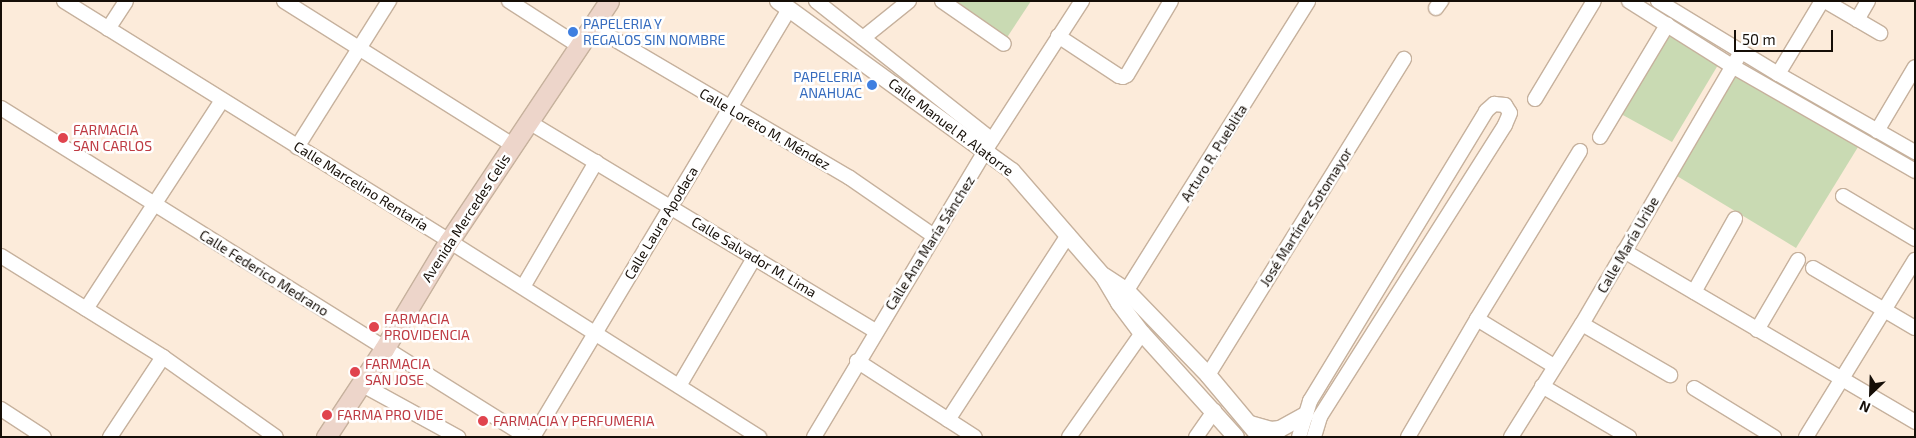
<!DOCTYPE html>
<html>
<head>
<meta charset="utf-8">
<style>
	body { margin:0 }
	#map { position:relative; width:1916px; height:438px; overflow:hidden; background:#fcebda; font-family:"Exo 2",sans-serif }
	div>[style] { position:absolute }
	.green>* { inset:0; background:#c9dab3 }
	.roads { filter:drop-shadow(1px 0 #c6b19d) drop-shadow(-1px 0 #c6b19d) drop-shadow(0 1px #c6b19d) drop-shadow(0 -1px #c6b19d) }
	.minor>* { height:14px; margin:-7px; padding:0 7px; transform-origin:7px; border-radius:7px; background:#fff }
	.tertiary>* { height:16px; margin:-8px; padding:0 8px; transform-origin:8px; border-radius:8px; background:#fff }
	.secondary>* { height:19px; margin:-9.5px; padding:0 9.5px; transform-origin:9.5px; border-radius:9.5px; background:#edd5ca }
	.dots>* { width:14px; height:14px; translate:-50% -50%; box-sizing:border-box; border:2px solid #fff; border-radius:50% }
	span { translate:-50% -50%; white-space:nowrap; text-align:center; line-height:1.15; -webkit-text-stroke:5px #fff; paint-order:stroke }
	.shop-label { font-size:14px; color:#366cbe }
	.left { translate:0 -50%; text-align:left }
	.right { translate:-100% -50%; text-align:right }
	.street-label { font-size:14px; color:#150e07 }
	.health-label { font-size:14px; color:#be3a42 }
	.frame { position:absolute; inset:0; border:2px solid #150e07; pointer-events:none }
	.north { position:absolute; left:1846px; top:368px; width:50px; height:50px; -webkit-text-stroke:4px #fff; paint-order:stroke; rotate:204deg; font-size:14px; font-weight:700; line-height:20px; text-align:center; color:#150e07 }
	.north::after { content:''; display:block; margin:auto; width:18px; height:22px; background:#150e07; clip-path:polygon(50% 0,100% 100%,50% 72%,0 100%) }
	.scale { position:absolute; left:1734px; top:30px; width:99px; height:22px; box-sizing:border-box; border:2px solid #150e07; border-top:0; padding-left:6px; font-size:15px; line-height:18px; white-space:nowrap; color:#150e07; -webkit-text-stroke:4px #fff; paint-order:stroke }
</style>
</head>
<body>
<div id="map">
	<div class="green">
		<div style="clip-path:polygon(952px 1px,1031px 1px,1006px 39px)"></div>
		<div style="clip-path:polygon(1670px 35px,1718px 65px,1672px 142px,1621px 114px)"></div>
		<div style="clip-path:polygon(1736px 76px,1858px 147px,1796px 248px,1677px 176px)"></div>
	</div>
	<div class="roads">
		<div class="minor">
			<div style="left:64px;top:1px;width:454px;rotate:31.9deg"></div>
			<div style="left:449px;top:241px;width:367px;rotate:32.3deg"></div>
			<div style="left:284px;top:1px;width:271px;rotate:32.2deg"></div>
			<div style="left:509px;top:1px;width:83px;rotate:32.7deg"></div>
			<div style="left:816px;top:1px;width:224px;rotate:38.3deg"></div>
			<div style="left:942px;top:1px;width:75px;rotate:34.7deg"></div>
			<div style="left:1629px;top:1px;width:122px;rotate:32.3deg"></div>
			<div style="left:1732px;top:66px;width:211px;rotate:29.8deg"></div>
			<div style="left:1658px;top:1px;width:140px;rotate:31.3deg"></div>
			<div style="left:1778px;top:74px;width:158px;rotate:29.7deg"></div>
			<div style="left:1825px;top:1px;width:64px;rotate:30.2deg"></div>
			<div style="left:1436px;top:8px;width:9px;rotate:-54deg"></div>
			<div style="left:1857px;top:20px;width:22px;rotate:-60deg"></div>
			<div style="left:592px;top:26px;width:299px;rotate:30.5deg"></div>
			<div style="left:850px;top:178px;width:102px;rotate:34.6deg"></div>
			<div style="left:108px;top:29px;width:33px;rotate:-57deg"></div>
			<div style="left:1058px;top:36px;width:73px;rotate:33.3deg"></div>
			<div style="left:1119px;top:76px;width:4px;rotate:14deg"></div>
			<div style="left:1123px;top:77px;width:4px;rotate:-27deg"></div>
			<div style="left:1127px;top:75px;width:86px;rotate:-59.3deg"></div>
			<div style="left:863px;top:38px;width:59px;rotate:-38.8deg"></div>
			<div style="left:1778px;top:74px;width:85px;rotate:-58.9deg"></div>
			<div style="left:1535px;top:99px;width:114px;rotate:-59deg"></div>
			<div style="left:1px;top:108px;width:620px;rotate:32.02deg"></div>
			<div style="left:529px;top:122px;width:405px;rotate:31.1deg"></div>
			<div style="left:1877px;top:131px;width:74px;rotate:-59.3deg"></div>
			<div style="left:1600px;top:137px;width:131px;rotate:-59.1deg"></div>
			<div style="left:297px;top:147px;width:173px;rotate:-57.8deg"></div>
			<div style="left:1843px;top:196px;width:84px;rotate:30.8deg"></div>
			<div style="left:1624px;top:251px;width:338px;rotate:30.4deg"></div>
			<div style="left:1px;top:256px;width:191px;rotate:31.9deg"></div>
			<div style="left:163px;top:357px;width:138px;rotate:35.3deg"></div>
			<div style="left:1813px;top:268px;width:118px;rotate:30.5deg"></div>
			<div style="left:523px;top:287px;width:145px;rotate:-59.7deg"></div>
			<div style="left:1694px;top:292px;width:84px;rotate:-60.7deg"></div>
			<div style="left:1122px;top:298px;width:350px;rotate:-57.9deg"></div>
			<div style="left:86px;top:309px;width:249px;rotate:-56.9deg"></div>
			<div style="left:1477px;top:319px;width:90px;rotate:31.4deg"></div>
			<div style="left:1582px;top:324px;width:102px;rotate:30.1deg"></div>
			<div style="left:1757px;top:330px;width:81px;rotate:-59.6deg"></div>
			<div style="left:857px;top:361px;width:140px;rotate:32.8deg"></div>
			<div style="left:1208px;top:375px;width:372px;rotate:-58.2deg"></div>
			<div style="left:361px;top:384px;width:111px;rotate:28.7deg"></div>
			<div style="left:679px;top:386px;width:148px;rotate:-59.6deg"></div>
			<div style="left:1542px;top:386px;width:101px;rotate:30.4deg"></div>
			<div style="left:1694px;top:388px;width:94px;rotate:31.5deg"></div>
			<div style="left:1px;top:409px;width:51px;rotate:33.1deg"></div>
			<div style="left:948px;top:420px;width:221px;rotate:-57deg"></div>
			<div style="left:110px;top:437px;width:96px;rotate:-56.5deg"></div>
			<div style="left:533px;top:437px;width:499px;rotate:-59.1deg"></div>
			<div style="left:814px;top:437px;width:346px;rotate:-59.1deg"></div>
			<div style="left:992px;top:140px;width:166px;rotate:-57.1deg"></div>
			<div style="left:1069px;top:437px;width:127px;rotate:-54.9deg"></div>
			<div style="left:1196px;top:437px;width:32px;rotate:-55deg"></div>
			<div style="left:1299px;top:437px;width:38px;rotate:-73deg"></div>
			<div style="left:1310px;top:401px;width:339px;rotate:-58.7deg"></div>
			<div style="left:1486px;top:111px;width:11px;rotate:-41deg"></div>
			<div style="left:1494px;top:104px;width:11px;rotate:5deg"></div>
			<div style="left:1505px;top:105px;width:9px;rotate:58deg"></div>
			<div style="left:1510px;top:113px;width:13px;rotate:113deg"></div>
			<div style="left:1505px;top:125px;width:346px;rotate:122.4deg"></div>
			<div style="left:1320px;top:417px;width:21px;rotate:107deg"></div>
			<div style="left:1408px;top:437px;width:137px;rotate:-59.7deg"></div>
			<div style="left:1477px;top:319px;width:197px;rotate:-58.5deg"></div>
			<div style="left:1511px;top:437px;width:133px;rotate:-57.9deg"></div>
			<div style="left:1582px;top:324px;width:315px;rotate:-59.7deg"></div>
			<div style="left:1806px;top:437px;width:208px;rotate:-58.4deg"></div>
		</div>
		<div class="tertiary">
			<div style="left:778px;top:1px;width:289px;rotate:36deg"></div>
			<div style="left:1012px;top:171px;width:139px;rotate:49.1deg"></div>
			<div style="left:1103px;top:276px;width:31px;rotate:59deg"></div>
			<div style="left:1119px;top:303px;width:38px;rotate:53deg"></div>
			<div style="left:1142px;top:333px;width:140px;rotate:47.9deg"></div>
			<div style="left:1104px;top:276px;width:27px;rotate:33deg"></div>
			<div style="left:1127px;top:291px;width:117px;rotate:46deg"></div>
			<div style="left:1208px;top:375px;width:81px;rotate:50deg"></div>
			<div style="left:1250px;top:424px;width:22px;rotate:16deg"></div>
			<div style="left:1271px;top:430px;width:9px;rotate:-6deg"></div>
			<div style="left:1280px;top:429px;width:29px;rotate:-29deg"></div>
		</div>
		<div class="secondary">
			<div style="left:326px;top:437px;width:105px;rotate:-56.6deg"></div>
			<div style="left:384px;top:349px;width:126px;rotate:-59deg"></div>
			<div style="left:449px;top:241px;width:288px;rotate:-56.3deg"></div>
		</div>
	</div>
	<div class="dots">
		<div style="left:573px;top:32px;background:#3f7fe0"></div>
		<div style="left:872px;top:85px;background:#3f7fe0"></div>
		<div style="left:63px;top:138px;background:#e0444e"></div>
		<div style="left:374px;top:327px;background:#e0444e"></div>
		<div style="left:355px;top:372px;background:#e0444e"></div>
		<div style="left:327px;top:415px;background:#e0444e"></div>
		<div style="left:483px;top:421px;background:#e0444e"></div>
	</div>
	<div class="shop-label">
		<span class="left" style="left:583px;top:32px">PAPELERIA Y<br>REGALOS SIN NOMBRE</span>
		<span class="right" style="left:862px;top:85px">PAPELERIA<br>ANAHUAC</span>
	</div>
	<div class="street-label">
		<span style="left:951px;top:127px;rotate:37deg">Calle Manuel R. Alatorre</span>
		<span style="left:765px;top:129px;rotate:30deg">Calle Loreto M. Méndez</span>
		<span style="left:1214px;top:153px;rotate:-58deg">Arturo R. Pueblita</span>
		<span style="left:361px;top:186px;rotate:32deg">Calle Marcelino Rentaría</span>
		<span style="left:1306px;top:217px;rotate:-58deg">José Martínez Sotomayor</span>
		<span style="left:466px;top:218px;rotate:-57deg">Avenida Mercedes Celis</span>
		<span style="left:661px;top:223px;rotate:-59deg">Calle Laura Apodaca</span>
		<span style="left:930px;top:243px;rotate:-58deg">Calle Ana María Sánchez</span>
		<span style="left:1628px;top:245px;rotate:-60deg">Calle María Uribe</span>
		<span style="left:754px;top:257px;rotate:31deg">Calle Salvador M. Lima</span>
		<span style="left:264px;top:273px;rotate:32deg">Calle Federico Medrano</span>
	</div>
	<div class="health-label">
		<span class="left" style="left:73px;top:138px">FARMACIA<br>SAN CARLOS</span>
		<span class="left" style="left:384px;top:327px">FARMACIA<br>PROVIDENCIA</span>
		<span class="left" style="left:365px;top:372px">FARMACIA<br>SAN JOSE</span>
		<span class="left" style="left:337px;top:415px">FARMA PRO VIDE</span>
		<span class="left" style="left:493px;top:421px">FARMACIA Y PERFUMERIA</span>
	</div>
	<div class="frame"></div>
	<div class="north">N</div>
	<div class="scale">50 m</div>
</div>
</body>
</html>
